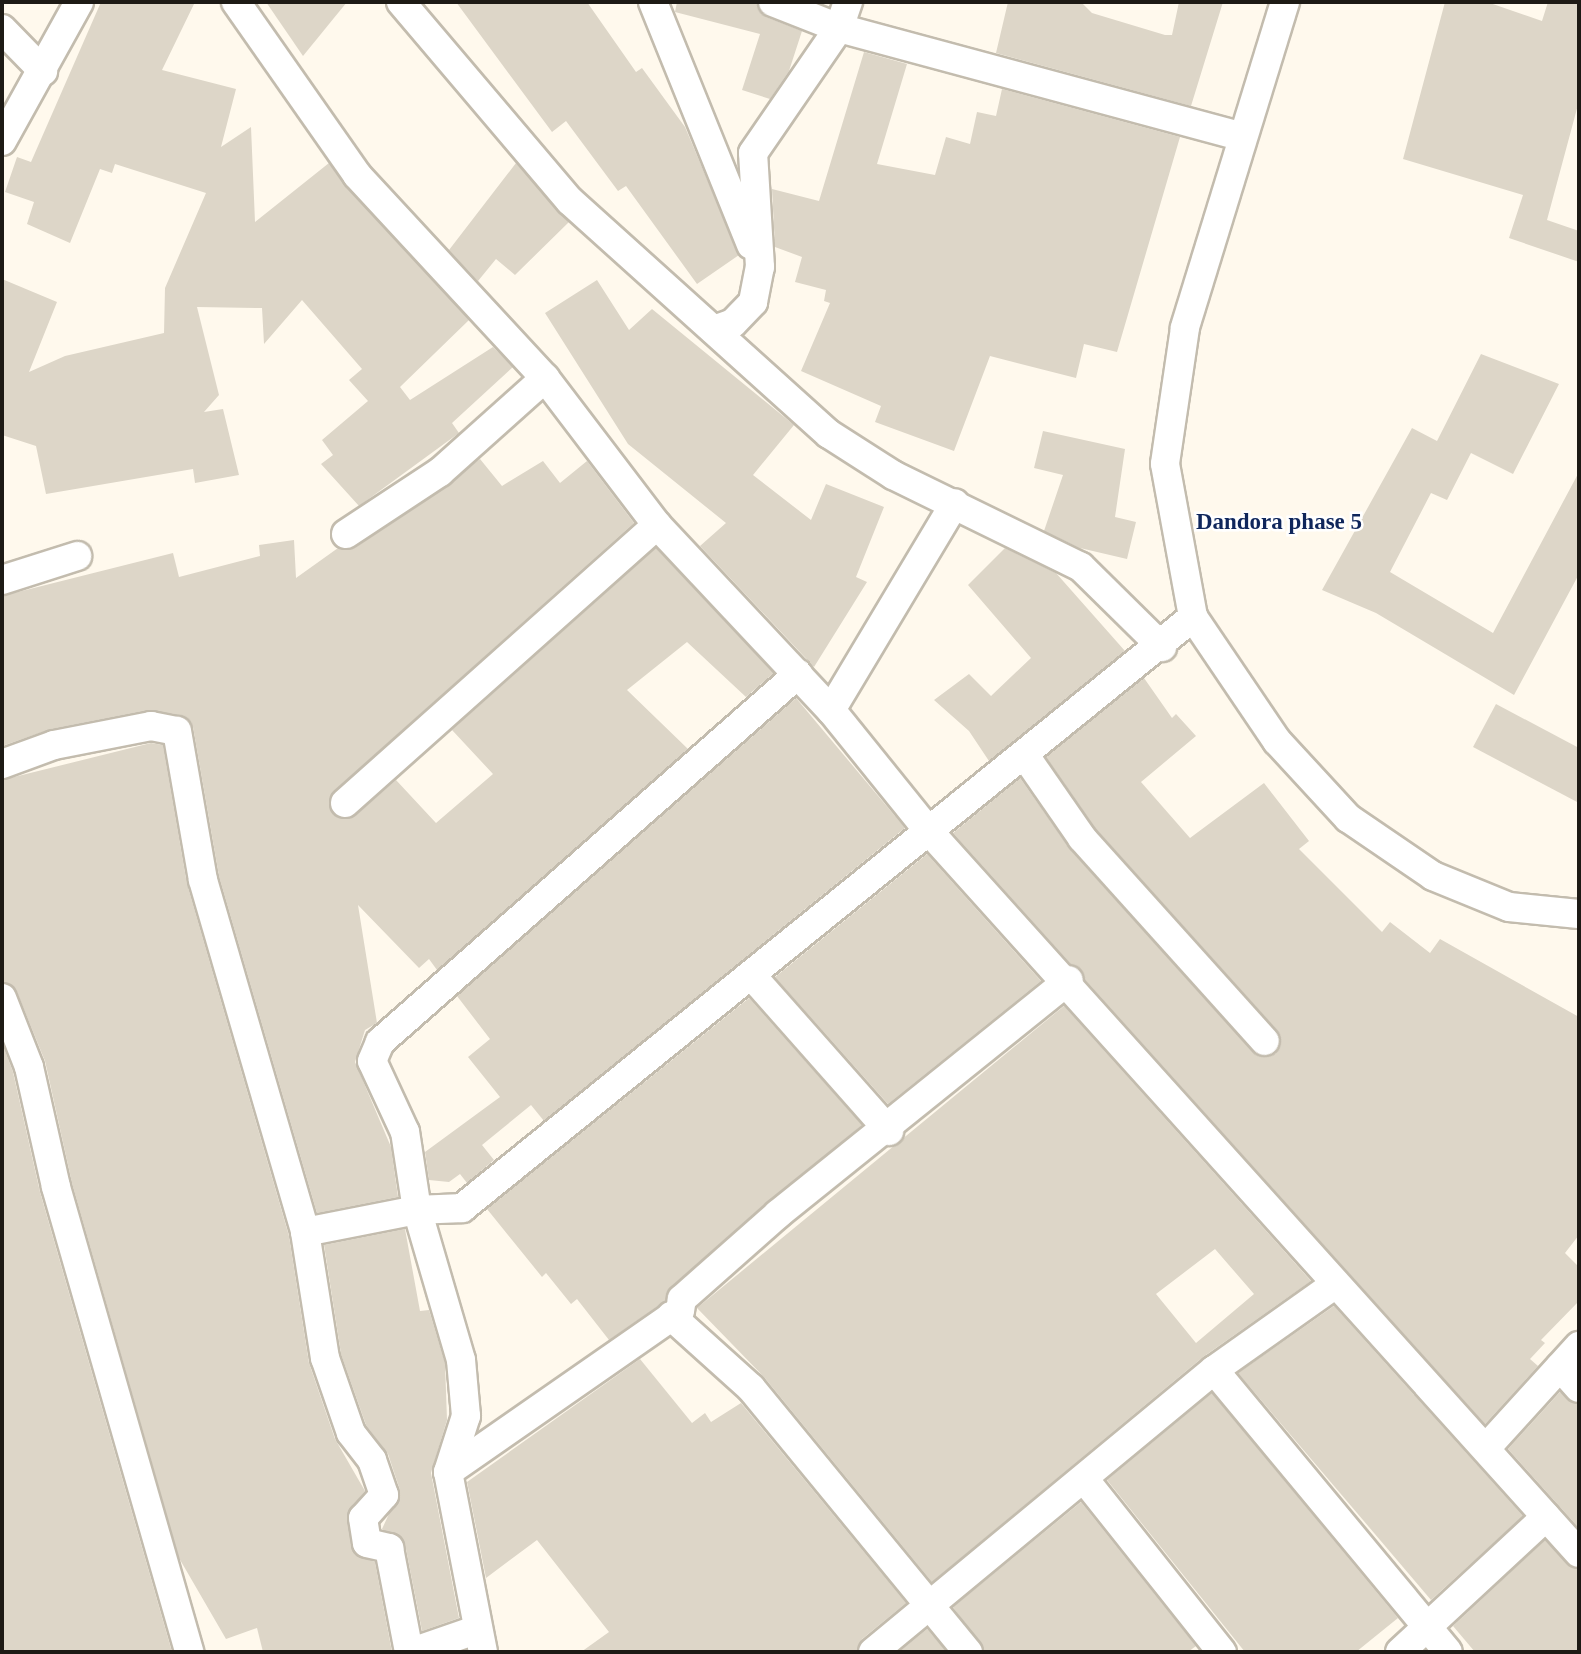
<!DOCTYPE html>
<html>
<head>
<meta charset="utf-8">
<style>
	body { margin:0 }
	#map { position:relative; width:1581px; height:1654px; overflow:hidden; background:#fff9ed; font-family:Georgia,serif }
	div>[style] { position:absolute }
	.building>* { inset:0; background:#ddd6c8 }
	.roads { filter:drop-shadow(2px 0 #c3bcae) drop-shadow(-2px 0 #c3bcae) drop-shadow(0 2px #c3bcae) drop-shadow(0 -2px #c3bcae) }
	.minor>* { height:28px; margin:-14px; padding:0 14px; transform-origin:14px; border-radius:14px; background:#fff }
	span { translate:-50% -50%; white-space:nowrap; text-align:center; line-height:1.15; -webkit-text-stroke:5px #fff; paint-order:stroke }
	.quarter-label { font-size:23px; color:#0f265b; font-weight:700 }
	.frame { position:absolute; inset:0; border:4px solid #1d1a15; pointer-events:none }
</style>
</head>
<body>
<div id="map">
	<div class="building">
		<div style="clip-path:polygon(101px 2px,195px 2px,162px 70px,236px 89px,221px 147px,251px 127px,255px 222px,329px 163px,469px 320px,400px 387px,410px 400px,493px 347px,513px 367px,452px 423px,459px 433px,359px 506px,321px 464px,333px 455px,322px 440px,368px 401px,349px 380px,362px 369px,302px 300px,264px 344px,262px 308px,197px 307px,219px 395px,204px 412px,223px 409px,239px 475px,195px 483px,193px 469px,46px 494px,36px 446px,2px 435px,2px 279px,57px 302px,29px 372px,65px 356px,164px 333px,165px 288px,206px 193px,115px 164px,112px 173px,100px 169px,70px 243px,27px 224px,34px 202px,5px 192px,17px 157px,31px 162px)"></div>
		<div style="clip-path:polygon(266px 2px,347px 2px,303px 56px)"></div>
		<div style="clip-path:polygon(456px 2px,587px 2px,636px 72px,642px 68px,685px 127px,739px 255px,697px 284px,626px 186px,618px 191px,566px 121px,552px 132px)"></div>
		<div style="clip-path:polygon(677px 2px,757px 2px,766px 17px,802px 31px,789px 71px,770px 99px,742px 90px,760px 34px,675px 12px)"></div>
		<div style="clip-path:polygon(1008px 2px,1081px 2px,1092px 13px,1165px 35px,1172px 35px,1179px 2px,1223px 2px,1191px 106px,996px 53px)"></div>
		<div style="clip-path:polygon(1445px 2px,1487px 2px,1542px 21px,1548px 2px,1579px 2px,1579px 101px,1547px 220px,1579px 231px,1579px 262px,1509px 238px,1523px 195px,1403px 159px)"></div>
		<div style="clip-path:polygon(864px 52px,907px 64px,877px 164px,935px 175px,946px 137px,970px 144px,977px 112px,996px 116px,1002px 89px,1180px 137px,1117px 352px,1084px 344px,1076px 378px,990px 356px,954px 451px,875px 422px,881px 406px,801px 371px,830px 303px,824px 301px,826px 290px,795px 282px,802px 257px,775px 247px,772px 189px,819px 201px)"></div>
		<div style="clip-path:polygon(516px 163px,569px 222px,515px 275px,496px 259px,478px 281px,449px 250px)"></div>
		<div style="clip-path:polygon(597px 280px,629px 330px,652px 309px,794px 425px,753px 475px,811px 520px,826px 484px,884px 507px,856px 577px,867px 582px,814px 667px,700px 546px,726px 523px,628px 444px,545px 313px)"></div>
		<div style="clip-path:polygon(1481px 354px,1559px 384px,1513px 474px,1471px 453px,1447px 500px,1431px 493px,1390px 572px,1493px 633px,1579px 472px,1579px 574px,1514px 695px,1376px 613px,1322px 590px,1412px 428px,1437px 441px)"></div>
		<div style="clip-path:polygon(1043px 431px,1125px 449px,1115px 517px,1136px 522px,1127px 559px,1080px 548px,1044px 531px,1063px 475px,1034px 468px)"></div>
		<div style="clip-path:polygon(480px 459px,502px 486px,543px 461px,560px 483px,587px 461px,634px 523px,334px 791px,333px 815px,355px 816px,396px 780px,436px 823px,493px 774px,452px 730px,656px 548px,774px 673px,746px 697px,687px 642px,627px 690px,688px 749px,437px 970px,429px 959px,419px 968px,358px 905px,377px 1023px,365px 1030px,355px 1062px,391px 1147px,398px 1197px,317px 1213px,219px 876px,193px 727px,181px 715px,148px 710px,51px 729px,2px 746px,2px 596px,173px 553px,179px 577px,260px 556px,259px 545px,294px 540px,296px 578px,338px 548px,355px 548px)"></div>
		<div style="clip-path:polygon(1005px 548px,1056px 573px,1125px 651px,989px 761px,969px 731px,934px 700px,969px 674px,991px 696px,1031px 658px,968px 585px)"></div>
		<div style="clip-path:polygon(1144px 678px,1172px 718px,1176px 714px,1196px 736px,1141px 782px,1190px 838px,1264px 783px,1309px 841px,1299px 849px,1382px 932px,1390px 922px,1430px 953px,1440px 939px,1579px 1017px,1579px 1235px,1565px 1253px,1579px 1267px,1579px 1301px,1541px 1340px,1545px 1343px,1530px 1359px,1538px 1366px,1485px 1424px,953px 833px,1020px 778px,1070px 849px,1253px 1052px,1276px 1054px,1277px 1030px,1095px 828px,1046px 757px)"></div>
		<div style="clip-path:polygon(796px 698px,905px 828px,544px 1121px,531px 1105px,482px 1145px,494px 1160px,467px 1183px,460px 1174px,449px 1182px,429px 1180px,425px 1152px,500px 1097px,468px 1057px,490px 1039px,457px 996px)"></div>
		<div style="clip-path:polygon(1496px 704px,1579px 748px,1579px 803px,1473px 747px)"></div>
		<div style="clip-path:polygon(151px 743px,163px 745px,187px 884px,289px 1236px,309px 1363px,335px 1439px,365px 1491px,347px 1514px,351px 1546px,355px 1555px,375px 1562px,392px 1652px,263px 1652px,257px 1628px,226px 1639px,179px 1558px,72px 1183px,45px 1061px,17px 992px,2px 982px,2px 780px)"></div>
		<div style="clip-path:polygon(927px 854px,1041px 981px,888px 1104px,775px 977px)"></div>
		<div style="clip-path:polygon(749px 998px,862px 1125px,671px 1287px,665px 1301px,609px 1340px,577px 1299px,571px 1304px,546px 1273px,542px 1277px,487px 1209px)"></div>
		<div style="clip-path:polygon(evenodd,1064px 1006px,1311px 1281px,1203px 1357px,932px 1582px,764px 1377px,697px 1308px,1064px 1006px,1215px 1249px,1254px 1294px,1196px 1343px,1156px 1294px,1215px 1249px)"></div>
		<div style="clip-path:polygon(2px 1043px,13px 1072px,40px 1192px,172px 1652px,2px 1652px)"></div>
		<div style="clip-path:polygon(405px 1229px,420px 1311px,429px 1310px,445px 1363px,447px 1420px,431px 1473px,459px 1618px,422px 1631px,405px 1544px,382px 1529px,400px 1490px,388px 1454px,366px 1425px,341px 1354px,324px 1245px)"></div>
		<div style="clip-path:polygon(1334px 1306px,1523px 1516px,1431px 1600px,1238px 1373px)"></div>
		<div style="clip-path:polygon(640px 1359px,692px 1423px,705px 1413px,711px 1422px,741px 1403px,906px 1603px,862px 1639px,857px 1652px,581px 1652px,609px 1632px,537px 1540px,486px 1578px,467px 1482px)"></div>
		<div style="clip-path:polygon(1560px 1392px,1579px 1404px,1579px 1528px,1508px 1449px)"></div>
		<div style="clip-path:polygon(1212px 1393px,1398px 1618px,1356px 1652px,1245px 1652px,1107px 1480px)"></div>
		<div style="clip-path:polygon(1081px 1502px,1196px 1646px,1188px 1652px,984px 1652px,953px 1607px)"></div>
		<div style="clip-path:polygon(1545px 1540px,1579px 1569px,1579px 1652px,1475px 1652px,1453px 1626px)"></div>
		<div style="clip-path:polygon(927px 1629px,947px 1652px,899px 1652px)"></div>
	</div>
	<div class="roads">
		<div class="minor">
			<div style="left:236px;top:2px;width:211px;rotate:55deg"></div>
			<div style="left:357px;top:175px;width:277px;rotate:47.2deg"></div>
			<div style="left:545px;top:378px;width:185px;rotate:52.7deg"></div>
			<div style="left:657px;top:525px;width:254px;rotate:46.8deg"></div>
			<div style="left:831px;top:710px;width:153px;rotate:51.1deg"></div>
			<div style="left:927px;top:829px;width:974px;rotate:48deg"></div>
			<div style="left:401px;top:2px;width:261px;rotate:49.7deg"></div>
			<div style="left:570px;top:201px;width:348px;rotate:42deg"></div>
			<div style="left:829px;top:434px;width:76px;rotate:32.6deg"></div>
			<div style="left:893px;top:475px;width:209px;rotate:26.1deg"></div>
			<div style="left:1081px;top:567px;width:114px;rotate:44.6deg"></div>
			<div style="left:653px;top:2px;width:262px;rotate:68deg"></div>
			<div style="left:773px;top:2px;width:71px;rotate:21.5deg"></div>
			<div style="left:839px;top:28px;width:414px;rotate:15.1deg"></div>
			<div style="left:1285px;top:2px;width:341px;rotate:107.1deg"></div>
			<div style="left:1185px;top:328px;width:137px;rotate:98.4deg"></div>
			<div style="left:1165px;top:464px;width:156px;rotate:79.6deg"></div>
			<div style="left:1193px;top:617px;width:150px;rotate:55.9deg"></div>
			<div style="left:1277px;top:741px;width:105px;rotate:47.3deg"></div>
			<div style="left:1348px;top:818px;width:103px;rotate:34.3deg"></div>
			<div style="left:1433px;top:876px;width:82px;rotate:22.2deg"></div>
			<div style="left:1509px;top:907px;width:70px;rotate:5.7deg"></div>
			<div style="left:2px;top:29px;width:59px;rotate:45.7deg"></div>
			<div style="left:2px;top:141px;width:159px;rotate:-61deg"></div>
			<div style="left:714px;top:330px;width:20px;rotate:-20deg"></div>
			<div style="left:733px;top:323px;width:29px;rotate:-46deg"></div>
			<div style="left:753px;top:302px;width:36px;rotate:-79deg"></div>
			<div style="left:760px;top:267px;width:114px;rotate:-93.5deg"></div>
			<div style="left:753px;top:153px;width:152px;rotate:-55.5deg"></div>
			<div style="left:839px;top:28px;width:28px;rotate:-71deg"></div>
			<div style="left:346px;top:534px;width:113px;rotate:-33.4deg"></div>
			<div style="left:440px;top:472px;width:141px;rotate:-41.8deg"></div>
			<div style="left:2px;top:580px;width:79px;rotate:-17.7deg"></div>
			<div style="left:831px;top:710px;width:241px;rotate:-59.1deg"></div>
			<div style="left:1026px;top:757px;width:98px;rotate:55.3deg"></div>
			<div style="left:1082px;top:838px;width:273px;rotate:48deg"></div>
			<div style="left:2px;top:764px;width:55px;rotate:-20.1deg"></div>
			<div style="left:54px;top:745px;width:99px;rotate:-11.1deg"></div>
			<div style="left:151px;top:726px;width:26px;rotate:11deg"></div>
			<div style="left:177px;top:731px;width:151px;rotate:80.1deg"></div>
			<div style="left:203px;top:880px;width:366px;rotate:73.8deg"></div>
			<div style="left:305px;top:1232px;width:128px;rotate:81deg"></div>
			<div style="left:325px;top:1358px;width:79px;rotate:70.9deg"></div>
			<div style="left:351px;top:1433px;width:34px;rotate:52deg"></div>
			<div style="left:372px;top:1460px;width:37px;rotate:71deg"></div>
			<div style="left:384px;top:1495px;width:31px;rotate:132deg"></div>
			<div style="left:363px;top:1518px;width:25px;rotate:81deg"></div>
			<div style="left:367px;top:1543px;width:23px;rotate:13deg"></div>
			<div style="left:389px;top:1548px;width:106px;rotate:79.1deg"></div>
			<div style="left:345px;top:803px;width:418px;rotate:-41.7deg"></div>
			<div style="left:752px;top:976px;width:207px;rotate:48.5deg"></div>
			<div style="left:2px;top:998px;width:74px;rotate:68.6deg"></div>
			<div style="left:29px;top:1067px;width:123px;rotate:77.3deg"></div>
			<div style="left:56px;top:1187px;width:484px;rotate:74deg"></div>
			<div style="left:305px;top:1232px;width:114px;rotate:-11.1deg"></div>
			<div style="left:417px;top:1210px;width:45px;rotate:-2.5deg"></div>
			<div style="left:462px;top:1208px;width:940px;rotate:-38.95deg"></div>
			<div style="left:671px;top:1316px;width:108px;rotate:42deg"></div>
			<div style="left:751px;top:1388px;width:342px;rotate:50.6deg"></div>
			<div style="left:1560px;top:1367px;width:28px;rotate:48deg"></div>
			<div style="left:1214px;top:1370px;width:366px;rotate:50.3deg"></div>
			<div style="left:1487px;top:1447px;width:137px;rotate:-47.7deg"></div>
			<div style="left:448px;top:1472px;width:282px;rotate:-34.8deg"></div>
			<div style="left:680px;top:1311px;width:12px;rotate:-81deg"></div>
			<div style="left:682px;top:1299px;width:128px;rotate:-41.5deg"></div>
			<div style="left:778px;top:1214px;width:373px;rotate:-38.8deg"></div>
			<div style="left:1085px;top:1480px;width:220px;rotate:51.5deg"></div>
			<div style="left:412px;top:1652px;width:68px;rotate:-19deg"></div>
			<div style="left:483px;top:1652px;width:183px;rotate:-101deg"></div>
			<div style="left:448px;top:1472px;width:59px;rotate:-72.2deg"></div>
			<div style="left:466px;top:1416px;width:56px;rotate:-95.1deg"></div>
			<div style="left:461px;top:1360px;width:156px;rotate:-106.3deg"></div>
			<div style="left:417px;top:1210px;width:79px;rotate:-98.7deg"></div>
			<div style="left:405px;top:1132px;width:78px;rotate:-114.9deg"></div>
			<div style="left:372px;top:1061px;width:21px;rotate:-67deg"></div>
			<div style="left:380px;top:1042px;width:557px;rotate:-41.36deg"></div>
			<div style="left:873px;top:1652px;width:442px;rotate:-39.6deg"></div>
			<div style="left:1214px;top:1370px;width:147px;rotate:-35.3deg"></div>
			<div style="left:1400px;top:1652px;width:199px;rotate:-42.8deg"></div>
		</div>
	</div>
	<div class="quarter-label">
		<span style="left:1279px;top:522px">Dandora phase 5</span>
	</div>
	<div class="frame"></div>
</div>
</body>
</html>
